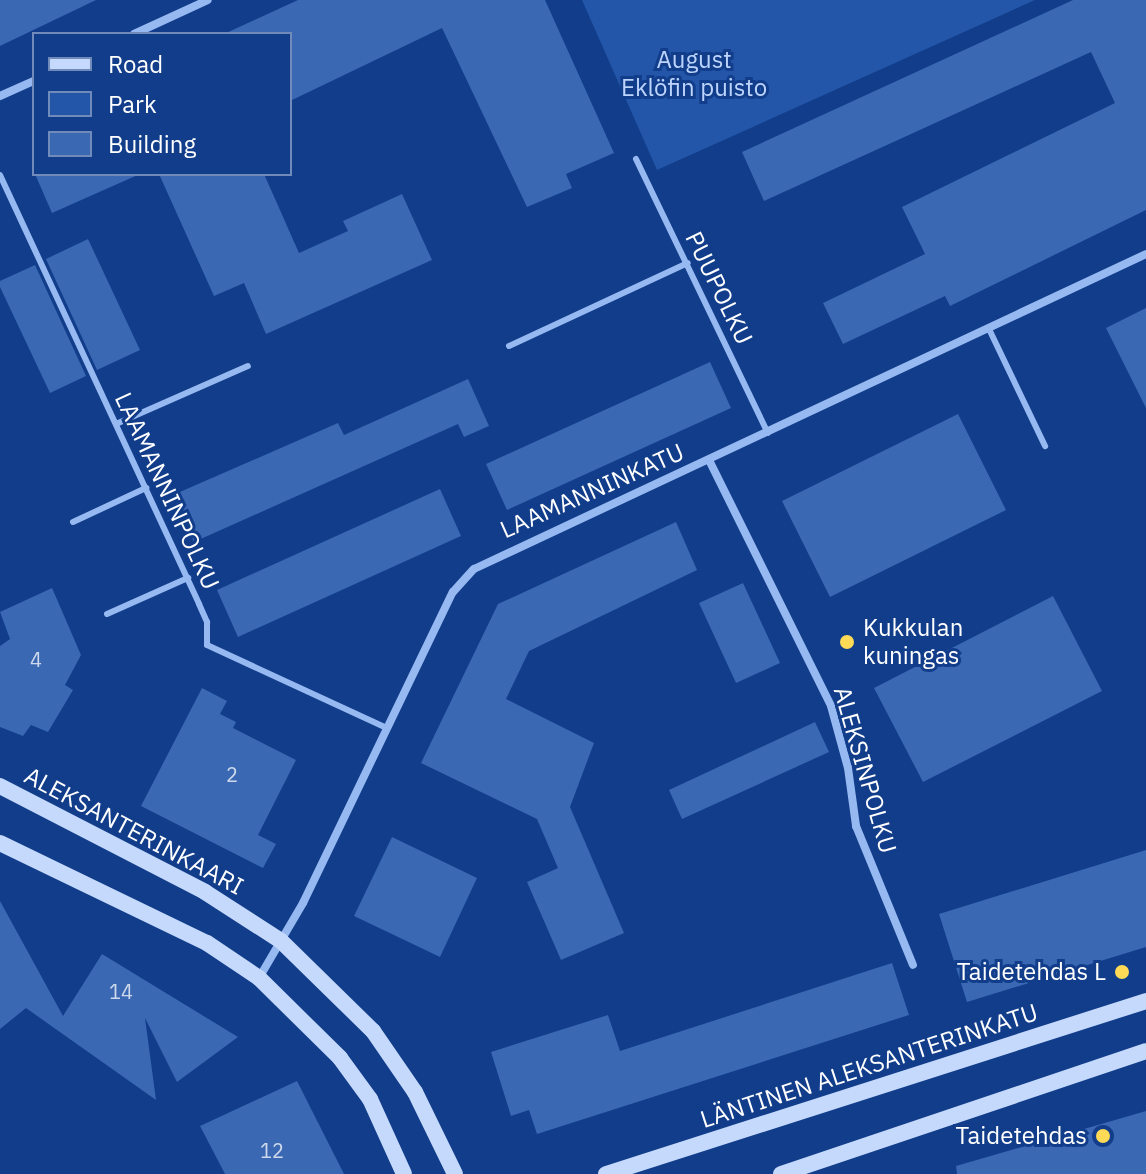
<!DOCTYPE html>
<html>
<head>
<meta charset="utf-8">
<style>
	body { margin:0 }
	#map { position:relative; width:1146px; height:1174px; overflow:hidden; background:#113d8a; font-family:"IBM Plex Sans",sans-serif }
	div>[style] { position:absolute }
	.green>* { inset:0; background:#2356a9 }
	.building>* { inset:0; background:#3a68b3 }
	.lane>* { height:6px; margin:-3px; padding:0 3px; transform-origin:3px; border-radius:3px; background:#97b9f1 }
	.street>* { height:8px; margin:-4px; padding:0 4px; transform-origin:4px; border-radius:4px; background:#97b9f1 }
	.secondary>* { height:16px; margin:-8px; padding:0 8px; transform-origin:8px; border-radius:8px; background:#c5d9fc }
	.dots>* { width:22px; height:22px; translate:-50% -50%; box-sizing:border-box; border:4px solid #113d8a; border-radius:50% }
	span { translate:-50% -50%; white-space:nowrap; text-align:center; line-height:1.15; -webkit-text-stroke:6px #113d8a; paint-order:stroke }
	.number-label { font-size:20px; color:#ced9ec }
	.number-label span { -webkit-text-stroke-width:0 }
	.park-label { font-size:24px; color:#bdd5fc }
	.street-label { font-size:24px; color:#fff }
	.poi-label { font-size:24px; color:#fff }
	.left { translate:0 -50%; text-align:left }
	.right { translate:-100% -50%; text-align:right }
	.legend { position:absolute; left:32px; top:32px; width:260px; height:144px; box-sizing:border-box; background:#113d8a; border:2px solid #708bb9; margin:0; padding:10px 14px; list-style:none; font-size:24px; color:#fff }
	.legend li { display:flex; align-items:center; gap:16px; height:40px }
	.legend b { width:40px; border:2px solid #708bb9 }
</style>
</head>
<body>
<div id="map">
	<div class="green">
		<div style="clip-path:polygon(582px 0,1035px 0,657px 170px)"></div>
	</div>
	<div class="building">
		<div style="clip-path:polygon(0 0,96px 0,0 46px)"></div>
		<div style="clip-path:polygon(298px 0,545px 0,614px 153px,566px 174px,572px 188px,527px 207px,442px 28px,290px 101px,290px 34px,224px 34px)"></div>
		<div style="clip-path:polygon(1073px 0,1146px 0,1146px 210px,950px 306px,945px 296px,843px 344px,823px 303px,925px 254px,902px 207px,1115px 103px,1091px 52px,764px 201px,742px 152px)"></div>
		<div style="clip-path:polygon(35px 174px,140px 174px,52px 213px)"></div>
		<div style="clip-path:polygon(159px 174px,264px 174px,299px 253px,348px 231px,343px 221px,402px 194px,432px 260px,266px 334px,244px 283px,214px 296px)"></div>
		<div style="clip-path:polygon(88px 239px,140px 350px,97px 370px,46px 259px)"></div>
		<div style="clip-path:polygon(35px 265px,86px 376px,50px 393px,0 287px,0 281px)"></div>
		<div style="clip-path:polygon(1146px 308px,1146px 408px,1106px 328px)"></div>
		<div style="clip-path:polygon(710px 362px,731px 408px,507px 510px,486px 464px)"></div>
		<div style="clip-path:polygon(468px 379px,489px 426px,464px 437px,458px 424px,194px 542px,173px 495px,338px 423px,344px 435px)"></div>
		<div style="clip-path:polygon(958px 414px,1006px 510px,830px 597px,782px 501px)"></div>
		<div style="clip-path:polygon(440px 489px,461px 536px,238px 637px,217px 590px)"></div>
		<div style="clip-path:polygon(676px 522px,697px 570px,529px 651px,506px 699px,594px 743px,570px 807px,624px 933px,561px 960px,527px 882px,558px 868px,537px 819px,421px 763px,498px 604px)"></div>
		<div style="clip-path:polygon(743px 583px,780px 663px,736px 683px,699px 603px)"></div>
		<div style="clip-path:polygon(52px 588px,81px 655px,65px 685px,73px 690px,48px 732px,31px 725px,23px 736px,0 727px,0 646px,10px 639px,0 612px)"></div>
		<div style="clip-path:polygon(1053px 596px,1102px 691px,923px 782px,874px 688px)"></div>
		<div style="clip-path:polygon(202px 688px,227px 701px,220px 714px,236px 722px,233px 728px,296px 760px,258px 835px,276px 844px,263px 868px,141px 806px)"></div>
		<div style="clip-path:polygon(815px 722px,829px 752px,682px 819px,669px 790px)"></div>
		<div style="clip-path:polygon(392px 837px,477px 878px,440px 957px,354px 916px)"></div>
		<div style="clip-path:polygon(1146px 850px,1146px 947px,967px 1002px,939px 914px)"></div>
		<div style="clip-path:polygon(0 901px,63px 1016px,102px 954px,238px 1037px,177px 1082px,145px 1018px,156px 1100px,26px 1008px,0 1029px)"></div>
		<div style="clip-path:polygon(892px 963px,909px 1015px,537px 1134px,529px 1110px,511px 1116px,491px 1052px,608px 1015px,620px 1051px)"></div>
		<div style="clip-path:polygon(297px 1081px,344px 1174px,225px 1174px,200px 1126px)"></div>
		<div style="clip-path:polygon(1146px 1111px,1146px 1174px,957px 1174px,956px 1166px)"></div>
	</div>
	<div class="lane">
		<div style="left:636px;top:159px;width:304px;rotate:64.3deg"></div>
		<div style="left:0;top:175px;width:473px;rotate:65.1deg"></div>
		<div style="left:199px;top:604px;width:20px;rotate:66deg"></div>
		<div style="left:207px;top:622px;width:23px;rotate:90deg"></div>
		<div style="left:207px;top:645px;width:198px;rotate:24.8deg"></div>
		<div style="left:989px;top:329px;width:130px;rotate:64.4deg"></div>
		<div style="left:509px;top:346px;width:197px;rotate:-24.9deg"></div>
		<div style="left:116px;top:424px;width:144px;rotate:-23.7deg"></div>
		<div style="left:73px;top:522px;width:81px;rotate:-25deg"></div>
		<div style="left:107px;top:614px;width:89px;rotate:-24deg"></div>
	</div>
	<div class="street">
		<div style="left:134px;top:34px;width:81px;rotate:-24.7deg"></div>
		<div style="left:0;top:96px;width:37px;rotate:-24deg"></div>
		<div style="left:709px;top:460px;width:275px;rotate:63.6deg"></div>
		<div style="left:831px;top:706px;width:64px;rotate:74.7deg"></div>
		<div style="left:848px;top:768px;width:59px;rotate:82.1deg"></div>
		<div style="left:856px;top:826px;width:150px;rotate:67.7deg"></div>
		<div style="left:259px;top:978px;width:87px;rotate:-59.6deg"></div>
		<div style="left:303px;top:903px;width:345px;rotate:-64.3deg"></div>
		<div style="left:453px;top:592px;width:31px;rotate:-48deg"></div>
		<div style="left:474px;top:569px;width:742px;rotate:-25.11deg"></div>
	</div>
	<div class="secondary">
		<div style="left:0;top:786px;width:231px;rotate:27.3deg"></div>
		<div style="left:205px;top:892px;width:90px;rotate:32.8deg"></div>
		<div style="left:281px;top:941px;width:129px;rotate:44.4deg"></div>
		<div style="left:373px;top:1031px;width:74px;rotate:55.5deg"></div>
		<div style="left:415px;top:1092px;width:91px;rotate:64deg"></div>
		<div style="left:0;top:843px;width:230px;rotate:25.8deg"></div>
		<div style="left:207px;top:943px;width:63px;rotate:33.9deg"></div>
		<div style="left:259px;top:978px;width:114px;rotate:44.6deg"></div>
		<div style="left:340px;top:1058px;width:51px;rotate:53.8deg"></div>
		<div style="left:370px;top:1099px;width:82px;rotate:65.6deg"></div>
		<div style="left:606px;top:1174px;width:567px;rotate:-17.76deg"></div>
		<div style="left:781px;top:1174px;width:385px;rotate:-18.6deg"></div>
	</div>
	<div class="dots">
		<div style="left:847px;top:642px;background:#ffda57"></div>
		<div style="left:1122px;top:972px;background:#ffda57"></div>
		<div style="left:1103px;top:1136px;background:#ffda57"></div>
	</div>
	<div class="number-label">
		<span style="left:36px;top:659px">4</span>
		<span style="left:232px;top:774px">2</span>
		<span style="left:121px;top:991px">14</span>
		<span style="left:272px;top:1150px">12</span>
	</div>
	<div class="park-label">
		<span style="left:694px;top:74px">August<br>Eklöfin puisto</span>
	</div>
	<div class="street-label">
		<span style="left:719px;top:288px;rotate:64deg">PUUPOLKU</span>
		<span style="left:167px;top:491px;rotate:65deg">LAAMANNINPOLKU</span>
		<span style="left:592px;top:491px;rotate:-24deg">LAAMANNINKATU</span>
		<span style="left:865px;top:770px;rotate:74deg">ALEKSINPOLKU</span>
		<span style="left:134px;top:831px;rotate:28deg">ALEKSANTERINKAARI</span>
		<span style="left:869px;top:1066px;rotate:-18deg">LÄNTINEN ALEKSANTERINKATU</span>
	</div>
	<div class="poi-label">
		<span class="left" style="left:863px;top:642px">Kukkulan<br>kuningas</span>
		<span class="right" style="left:1106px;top:972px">Taidetehdas L</span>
		<span class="right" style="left:1087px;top:1136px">Taidetehdas</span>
	</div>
	<ul class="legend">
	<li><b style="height:10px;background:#c5d9fc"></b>Road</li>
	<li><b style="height:22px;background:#2356a9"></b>Park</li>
	<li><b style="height:22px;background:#3a68b3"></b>Building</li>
	</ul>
</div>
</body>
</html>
